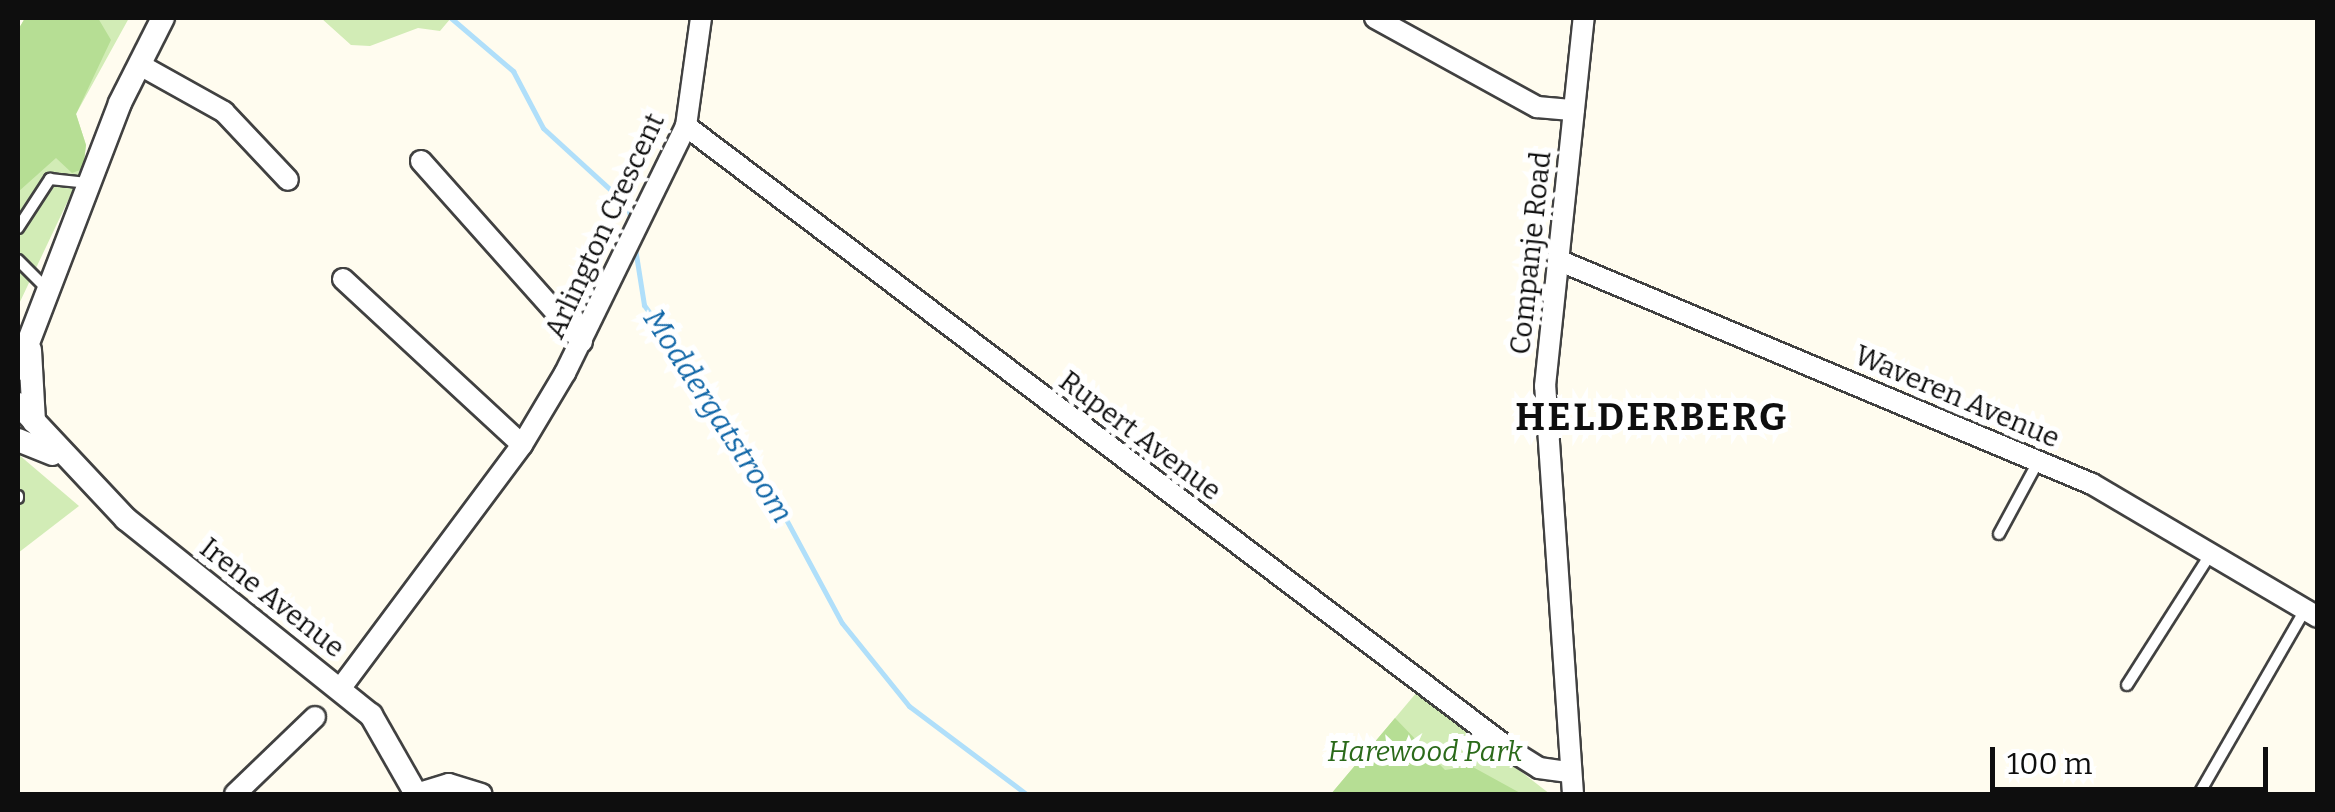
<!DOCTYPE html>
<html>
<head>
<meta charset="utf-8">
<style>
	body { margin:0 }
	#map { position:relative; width:2335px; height:812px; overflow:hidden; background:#fffcef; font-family:Bitter,serif }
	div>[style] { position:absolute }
	.green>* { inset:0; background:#d2ecb6 }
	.forest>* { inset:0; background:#b6de94 }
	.stream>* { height:5px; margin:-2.5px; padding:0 2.5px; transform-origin:2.5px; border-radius:2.5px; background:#b0dffa }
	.roads { filter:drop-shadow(2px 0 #414141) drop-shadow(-2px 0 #414141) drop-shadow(0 2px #414141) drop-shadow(0 -2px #414141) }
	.service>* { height:10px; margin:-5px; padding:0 5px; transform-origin:5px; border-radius:5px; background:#fff }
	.minor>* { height:20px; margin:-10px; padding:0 10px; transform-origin:10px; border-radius:10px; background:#fff }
	.tertiary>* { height:22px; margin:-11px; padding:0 11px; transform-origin:11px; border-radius:11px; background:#fff }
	span { translate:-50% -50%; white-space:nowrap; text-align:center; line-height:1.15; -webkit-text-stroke:10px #fff; paint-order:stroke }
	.street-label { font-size:28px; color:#0e0e0e }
	.park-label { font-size:28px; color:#2b6a1a; font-style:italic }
	.water-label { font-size:30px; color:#1066a7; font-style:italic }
	.district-label { font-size:38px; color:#0e0e0e; font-weight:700; letter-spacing:2.5px }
	.frame { position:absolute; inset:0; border:20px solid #0e0e0e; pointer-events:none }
	.scale { position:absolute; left:1990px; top:747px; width:278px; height:45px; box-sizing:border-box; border:5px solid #0e0e0e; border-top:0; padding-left:12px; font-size:30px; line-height:35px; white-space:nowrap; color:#0e0e0e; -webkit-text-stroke:8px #fff; paint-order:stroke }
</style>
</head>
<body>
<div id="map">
	<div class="green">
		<div style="clip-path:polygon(25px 18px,129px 18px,76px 114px,86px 145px,83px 169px,18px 306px,18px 30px)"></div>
		<div style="clip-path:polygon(321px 18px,451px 18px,440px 31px,418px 28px,370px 46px,351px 45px)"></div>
		<div style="clip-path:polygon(18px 454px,79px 506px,18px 553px)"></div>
		<div style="clip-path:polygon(1417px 692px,1550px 794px,1331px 794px)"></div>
	</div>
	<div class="forest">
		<div style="clip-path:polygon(25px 18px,98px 18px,111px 40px,76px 114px,86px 145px,83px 169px,72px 173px,56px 158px,18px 192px,18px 30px)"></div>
		<div style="clip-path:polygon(1395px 718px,1445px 770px,1471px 766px,1522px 794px,1331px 794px)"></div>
	</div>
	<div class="stream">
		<div style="left:451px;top:18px;width:82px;rotate:40.5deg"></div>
		<div style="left:513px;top:71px;width:64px;rotate:62.2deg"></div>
		<div style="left:543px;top:128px;width:115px;rotate:42.5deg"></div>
		<div style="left:628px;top:206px;width:16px;rotate:79deg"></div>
		<div style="left:635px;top:248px;width:58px;rotate:81deg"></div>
		<div style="left:644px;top:305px;width:188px;rotate:54.5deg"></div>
		<div style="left:753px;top:458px;width:187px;rotate:61.7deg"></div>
		<div style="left:842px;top:623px;width:107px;rotate:51.1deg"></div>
		<div style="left:909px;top:706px;width:146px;rotate:36.9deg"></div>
	</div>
	<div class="roads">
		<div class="service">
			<div style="left:18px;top:228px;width:59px;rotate:-56.9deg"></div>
			<div style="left:50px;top:179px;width:37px;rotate:6deg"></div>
			<div style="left:18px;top:260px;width:41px;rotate:45deg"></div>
			<div style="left:18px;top:498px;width:2px;rotate:-90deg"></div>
			<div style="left:1999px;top:534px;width:82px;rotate:-61.6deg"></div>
			<div style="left:2127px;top:685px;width:156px;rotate:-57.5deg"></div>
			<div style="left:2199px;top:794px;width:212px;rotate:-60.1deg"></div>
		</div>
		<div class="minor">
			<div style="left:1375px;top:18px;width:185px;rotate:28.8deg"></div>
			<div style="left:1537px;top:107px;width:37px;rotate:5deg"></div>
			<div style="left:140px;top:65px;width:96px;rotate:29.2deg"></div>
			<div style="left:224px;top:112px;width:93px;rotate:46.7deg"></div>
			<div style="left:686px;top:126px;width:1036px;rotate:37.11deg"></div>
			<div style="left:1512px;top:751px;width:32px;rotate:32deg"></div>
			<div style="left:1539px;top:768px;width:30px;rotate:8deg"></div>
			<div style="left:421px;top:161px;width:242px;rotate:48.3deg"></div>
			<div style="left:1558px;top:260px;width:579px;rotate:22.76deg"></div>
			<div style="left:2092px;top:484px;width:262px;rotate:30.5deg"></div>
			<div style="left:343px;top:279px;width:244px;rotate:42.8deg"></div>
			<div style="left:340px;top:689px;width:304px;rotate:-53.3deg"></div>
			<div style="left:522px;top:445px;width:84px;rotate:-59.2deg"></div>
			<div style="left:565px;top:373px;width:275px;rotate:-63.9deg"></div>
			<div style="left:686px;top:126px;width:109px;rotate:-82.1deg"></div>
			<div style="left:235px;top:794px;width:111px;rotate:-43.9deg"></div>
			<div style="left:416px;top:794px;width:34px;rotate:-17deg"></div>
			<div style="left:449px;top:784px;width:34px;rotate:17deg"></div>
			<div style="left:1573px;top:794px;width:409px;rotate:-93.9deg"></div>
			<div style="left:1545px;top:386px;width:370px;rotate:-84deg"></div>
		</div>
		<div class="tertiary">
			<div style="left:30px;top:350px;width:72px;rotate:86.8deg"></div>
			<div style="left:18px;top:369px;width:285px;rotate:-69deg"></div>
			<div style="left:120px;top:103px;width:95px;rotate:-63.2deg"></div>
			<div style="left:18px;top:404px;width:158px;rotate:46.8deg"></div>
			<div style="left:126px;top:519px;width:314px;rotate:38.7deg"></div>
			<div style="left:371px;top:715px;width:91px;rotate:60.3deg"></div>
			<div style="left:18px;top:440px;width:37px;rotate:22deg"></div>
		</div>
	</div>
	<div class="street-label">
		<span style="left:605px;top:226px;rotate:-65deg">Arlington Crescent</span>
		<span style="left:1531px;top:253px;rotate:-84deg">Companje Road</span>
		<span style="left:1957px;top:397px;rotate:23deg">Waveren Avenue</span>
		<span style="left:1140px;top:436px;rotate:37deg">Rupert Avenue</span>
		<span style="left:272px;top:598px;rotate:38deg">Irene Avenue</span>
	</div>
	<div class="park-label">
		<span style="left:1425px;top:752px">Harewood Park</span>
	</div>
	<div class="water-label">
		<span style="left:718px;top:416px;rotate:57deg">Moddergatstroom</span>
	</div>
	<div class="district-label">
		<span style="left:1652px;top:418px">HELDERBERG</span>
	</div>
	<div class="frame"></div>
	<div class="scale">100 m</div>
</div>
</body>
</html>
